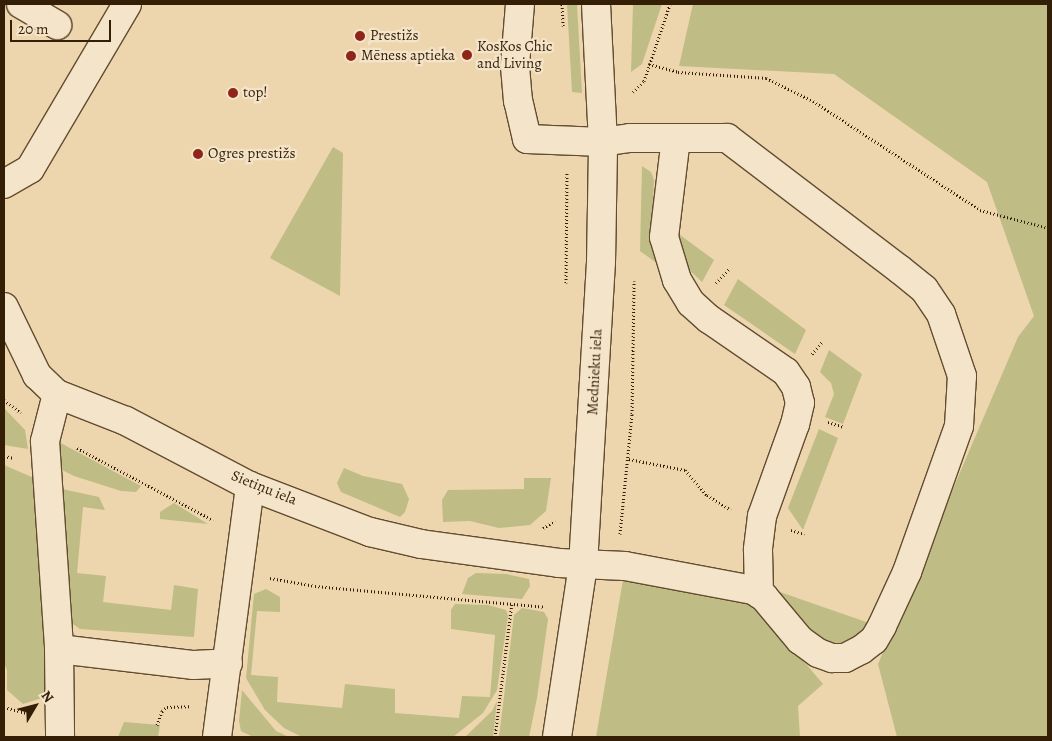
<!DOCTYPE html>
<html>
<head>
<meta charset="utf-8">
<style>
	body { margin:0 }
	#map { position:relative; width:1052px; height:741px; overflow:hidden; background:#edd6ad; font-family:Alegreya,serif }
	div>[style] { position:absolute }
	.green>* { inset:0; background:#bfbc85 }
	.path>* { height:3px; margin-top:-1.5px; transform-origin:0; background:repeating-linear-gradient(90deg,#351e06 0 1px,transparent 0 3.5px) }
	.roads { filter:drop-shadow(1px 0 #634c30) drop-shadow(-1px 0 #634c30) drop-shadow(0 1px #634c30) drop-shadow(0 -1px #634c30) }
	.minor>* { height:28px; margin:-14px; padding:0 14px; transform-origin:14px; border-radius:14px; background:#f3e4ca }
	.dots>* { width:14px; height:14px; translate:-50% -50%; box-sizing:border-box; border:2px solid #f3e4ca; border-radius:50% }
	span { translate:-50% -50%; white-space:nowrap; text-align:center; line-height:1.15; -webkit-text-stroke:4.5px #f3e4ca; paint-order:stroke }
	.poi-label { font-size:15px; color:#351e06 }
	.left { translate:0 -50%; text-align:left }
	.street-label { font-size:15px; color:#351e06 }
	.frame { position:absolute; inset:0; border:5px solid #351e06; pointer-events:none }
	.north { position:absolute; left:10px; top:681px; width:50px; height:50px; -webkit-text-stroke:4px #f3e4ca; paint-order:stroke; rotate:53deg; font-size:14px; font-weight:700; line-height:20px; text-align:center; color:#351e06 }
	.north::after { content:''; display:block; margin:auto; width:18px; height:22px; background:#351e06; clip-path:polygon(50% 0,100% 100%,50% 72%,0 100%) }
	.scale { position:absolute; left:10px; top:20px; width:101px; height:22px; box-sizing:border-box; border:2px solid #351e06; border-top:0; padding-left:6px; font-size:15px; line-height:18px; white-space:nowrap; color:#351e06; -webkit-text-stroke:4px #f3e4ca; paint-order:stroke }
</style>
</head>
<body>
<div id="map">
	<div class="green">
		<div style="clip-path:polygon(567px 4px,577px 4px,582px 93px,572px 92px)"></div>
		<div style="clip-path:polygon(633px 4px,662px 4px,642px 64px,631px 72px)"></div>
		<div style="clip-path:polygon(693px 4px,1048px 4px,1048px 737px,897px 737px,878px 664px,1018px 337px,1034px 316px,987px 182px,834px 74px,679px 66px)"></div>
		<div style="clip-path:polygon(333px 147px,343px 153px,340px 296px,270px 258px)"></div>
		<div style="clip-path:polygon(642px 166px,651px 172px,654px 180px,651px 244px,658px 264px,640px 251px)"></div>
		<div style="clip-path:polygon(676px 232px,714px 260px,702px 282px,682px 263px)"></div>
		<div style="clip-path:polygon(738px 279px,806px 330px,795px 354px,724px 305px)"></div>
		<div style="clip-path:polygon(829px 350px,862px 374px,843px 424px,825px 417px,834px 394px,831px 383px,820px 372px)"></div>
		<div style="clip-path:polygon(4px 408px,25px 430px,28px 449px,4px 445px)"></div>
		<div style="clip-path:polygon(819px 429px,838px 438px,803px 530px,788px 508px)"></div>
		<div style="clip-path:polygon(55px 440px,141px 486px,136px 492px,121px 491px,74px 476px,62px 470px,56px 460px)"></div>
		<div style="clip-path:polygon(4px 465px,34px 478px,44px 598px,45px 697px,23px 704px,7px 690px,7px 670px,4px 663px)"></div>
		<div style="clip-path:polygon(344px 468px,363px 476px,402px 484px,409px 499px,405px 512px,400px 517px,341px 492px,337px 483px)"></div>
		<div style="clip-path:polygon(524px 478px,551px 478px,546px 511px,530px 525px,499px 528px,470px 521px,443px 522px,442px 500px,448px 490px,524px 489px)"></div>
		<div style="clip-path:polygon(62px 489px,99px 497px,105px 510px,83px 507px,77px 573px,106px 576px,103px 602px,171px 610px,174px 585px,198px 589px,194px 637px,80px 629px,73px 624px,67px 612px,57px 494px)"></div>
		<div style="clip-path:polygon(174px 503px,208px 524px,160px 519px,160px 512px)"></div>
		<div style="clip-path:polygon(476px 573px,506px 574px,529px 579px,530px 586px,522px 599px,462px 594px,468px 578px)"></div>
		<div style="clip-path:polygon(624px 574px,757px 606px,823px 684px,798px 706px,800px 737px,596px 737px)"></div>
		<div style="clip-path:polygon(266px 589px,280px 597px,280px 612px,257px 611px,251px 675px,278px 677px,277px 702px,342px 708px,345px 684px,395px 689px,395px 713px,459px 718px,462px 696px,490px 697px,495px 635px,451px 629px,451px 610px,455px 604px,488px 605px,506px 610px,508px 616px,497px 690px,483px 713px,453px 737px,302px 737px,284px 728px,265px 710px,246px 678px,254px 594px)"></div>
		<div style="clip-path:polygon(777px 591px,872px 624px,865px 632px,835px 646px,818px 641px)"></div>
		<div style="clip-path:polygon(522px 608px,544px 612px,548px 619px,537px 698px,529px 737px,499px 737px,514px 615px)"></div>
		<div style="clip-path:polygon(242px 690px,276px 731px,289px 737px,251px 736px,241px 731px,239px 721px)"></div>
		<div style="clip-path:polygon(497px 701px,493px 737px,465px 737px,492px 711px)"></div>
		<div style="clip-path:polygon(124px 722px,160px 725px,158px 737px,118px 737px)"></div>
	</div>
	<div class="path">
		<div style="left:562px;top:4px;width:22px;rotate:87deg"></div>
		<div style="left:649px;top:64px;width:30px;rotate:15deg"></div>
		<div style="left:678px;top:72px;width:88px;rotate:3.9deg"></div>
		<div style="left:766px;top:78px;width:52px;rotate:26.1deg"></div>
		<div style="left:813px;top:101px;width:199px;rotate:33.1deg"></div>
		<div style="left:980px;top:210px;width:70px;rotate:14.8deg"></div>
		<div style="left:633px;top:92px;width:16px;rotate:-45deg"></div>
		<div style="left:644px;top:81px;width:81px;rotate:-71.3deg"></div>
		<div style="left:566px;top:283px;width:111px;rotate:-89.5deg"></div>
		<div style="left:716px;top:283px;width:19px;rotate:-47deg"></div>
		<div style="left:812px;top:354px;width:17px;rotate:-50deg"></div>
		<div style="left:4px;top:400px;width:21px;rotate:37deg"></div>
		<div style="left:828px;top:422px;width:17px;rotate:17deg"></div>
		<div style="left:77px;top:448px;width:154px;rotate:27.9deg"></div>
		<div style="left:4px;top:456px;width:10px;rotate:11deg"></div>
		<div style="left:629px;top:459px;width:57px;rotate:11.1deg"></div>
		<div style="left:685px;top:470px;width:33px;rotate:49deg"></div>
		<div style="left:707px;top:495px;width:28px;rotate:32deg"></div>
		<div style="left:543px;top:528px;width:14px;rotate:-30deg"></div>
		<div style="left:791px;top:530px;width:14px;rotate:17deg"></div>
		<div style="left:620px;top:534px;width:121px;rotate:-84.3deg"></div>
		<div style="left:632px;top:414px;width:133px;rotate:-89.1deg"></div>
		<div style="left:270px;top:578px;width:46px;rotate:10.1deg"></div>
		<div style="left:315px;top:586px;width:230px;rotate:5.2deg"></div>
		<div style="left:4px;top:707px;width:27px;rotate:15deg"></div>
		<div style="left:157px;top:725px;width:15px;rotate:-70deg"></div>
		<div style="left:162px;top:711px;width:6px;rotate:-39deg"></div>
		<div style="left:167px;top:707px;width:24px;rotate:-2deg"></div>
		<div style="left:495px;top:737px;width:136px;rotate:-82.8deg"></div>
	</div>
	<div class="roads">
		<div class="minor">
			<div style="left:21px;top:4px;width:42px;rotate:30.3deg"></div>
			<div style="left:676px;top:138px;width:100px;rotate:96.9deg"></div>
			<div style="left:664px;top:237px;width:45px;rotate:73.2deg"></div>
			<div style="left:677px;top:280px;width:27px;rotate:59deg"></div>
			<div style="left:691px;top:303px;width:24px;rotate:42deg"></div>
			<div style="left:709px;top:319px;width:93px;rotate:34.5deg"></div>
			<div style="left:786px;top:372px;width:18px;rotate:56deg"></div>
			<div style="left:796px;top:387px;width:16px;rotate:76deg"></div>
			<div style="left:800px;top:403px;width:22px;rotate:103deg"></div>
			<div style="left:795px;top:424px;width:98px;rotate:109.7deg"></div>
			<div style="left:762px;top:516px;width:34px;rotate:97deg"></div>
			<div style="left:758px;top:550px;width:44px;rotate:88.7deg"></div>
			<div style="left:4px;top:184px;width:30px;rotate:-30deg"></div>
			<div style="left:30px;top:169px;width:191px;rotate:-59.5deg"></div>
			<div style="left:4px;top:307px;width:76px;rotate:64.1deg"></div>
			<div style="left:37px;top:375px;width:28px;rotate:44deg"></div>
			<div style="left:57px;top:394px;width:74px;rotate:21.4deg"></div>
			<div style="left:126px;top:421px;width:140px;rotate:27.7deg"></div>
			<div style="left:250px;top:486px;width:129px;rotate:21deg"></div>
			<div style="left:370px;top:532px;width:52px;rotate:13.2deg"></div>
			<div style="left:421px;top:544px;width:139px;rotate:7.8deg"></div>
			<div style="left:559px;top:563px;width:66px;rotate:2.6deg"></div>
			<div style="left:625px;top:566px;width:130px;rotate:10.6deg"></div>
			<div style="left:753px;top:590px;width:13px;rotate:32deg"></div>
			<div style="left:764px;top:597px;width:56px;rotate:50.1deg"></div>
			<div style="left:800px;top:640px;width:22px;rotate:36deg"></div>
			<div style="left:818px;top:653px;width:15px;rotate:20deg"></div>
			<div style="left:832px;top:658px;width:13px"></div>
			<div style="left:845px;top:658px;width:18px;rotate:-27deg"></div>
			<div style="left:861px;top:650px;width:16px;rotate:-38deg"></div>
			<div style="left:874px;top:640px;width:16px;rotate:-60deg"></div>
			<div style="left:882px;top:626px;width:60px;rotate:-65.2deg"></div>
			<div style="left:907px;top:572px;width:155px;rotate:-70.4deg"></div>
			<div style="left:959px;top:426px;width:50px;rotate:-86.6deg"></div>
			<div style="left:962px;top:376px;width:65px;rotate:-108.7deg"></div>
			<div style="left:941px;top:314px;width:30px;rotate:-124deg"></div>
			<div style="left:924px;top:289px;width:32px;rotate:-141deg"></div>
			<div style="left:899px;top:269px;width:216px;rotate:-142.7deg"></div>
			<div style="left:727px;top:138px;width:97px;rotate:180deg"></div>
			<div style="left:630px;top:138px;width:27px;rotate:172deg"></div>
			<div style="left:603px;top:142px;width:76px;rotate:-177.7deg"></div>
			<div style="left:527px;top:139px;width:39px;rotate:-103deg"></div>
			<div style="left:518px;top:101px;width:36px;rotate:-95deg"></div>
			<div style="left:515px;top:65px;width:61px;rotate:-85.3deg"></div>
			<div style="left:57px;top:394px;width:49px;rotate:104.3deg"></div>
			<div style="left:45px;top:441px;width:208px;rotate:86.1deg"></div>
			<div style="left:59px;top:649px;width:88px;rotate:89.3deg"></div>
			<div style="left:59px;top:649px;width:136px;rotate:6.8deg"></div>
			<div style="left:194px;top:665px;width:34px;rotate:-3deg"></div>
			<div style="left:217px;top:737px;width:253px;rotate:-82.5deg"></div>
			<div style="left:557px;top:737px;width:174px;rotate:-81.4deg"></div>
			<div style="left:583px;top:565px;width:304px;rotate:-86.6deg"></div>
			<div style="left:601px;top:262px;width:120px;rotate:-89deg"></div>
			<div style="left:603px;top:142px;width:138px;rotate:-92.9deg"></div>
		</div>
	</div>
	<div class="dots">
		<div style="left:360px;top:36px;background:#8f2418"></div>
		<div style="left:467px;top:55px;background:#8f2418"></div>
		<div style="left:351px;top:56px;background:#8f2418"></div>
		<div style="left:233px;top:93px;background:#8f2418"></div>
		<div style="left:198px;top:154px;background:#8f2418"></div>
	</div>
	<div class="poi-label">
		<span class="left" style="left:370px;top:36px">Prestižs</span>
		<span class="left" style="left:477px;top:55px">KosKos Chic<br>and Living</span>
		<span class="left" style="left:361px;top:56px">Mēness aptieka</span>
		<span class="left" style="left:243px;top:93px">top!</span>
		<span class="left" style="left:208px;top:154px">Ogres prestižs</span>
	</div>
	<div class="street-label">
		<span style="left:595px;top:372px;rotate:-87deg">Mednieku iela</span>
		<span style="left:264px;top:488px;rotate:22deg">Sietiņu iela</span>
	</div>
	<div class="frame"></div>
	<div class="north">N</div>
	<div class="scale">20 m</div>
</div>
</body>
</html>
